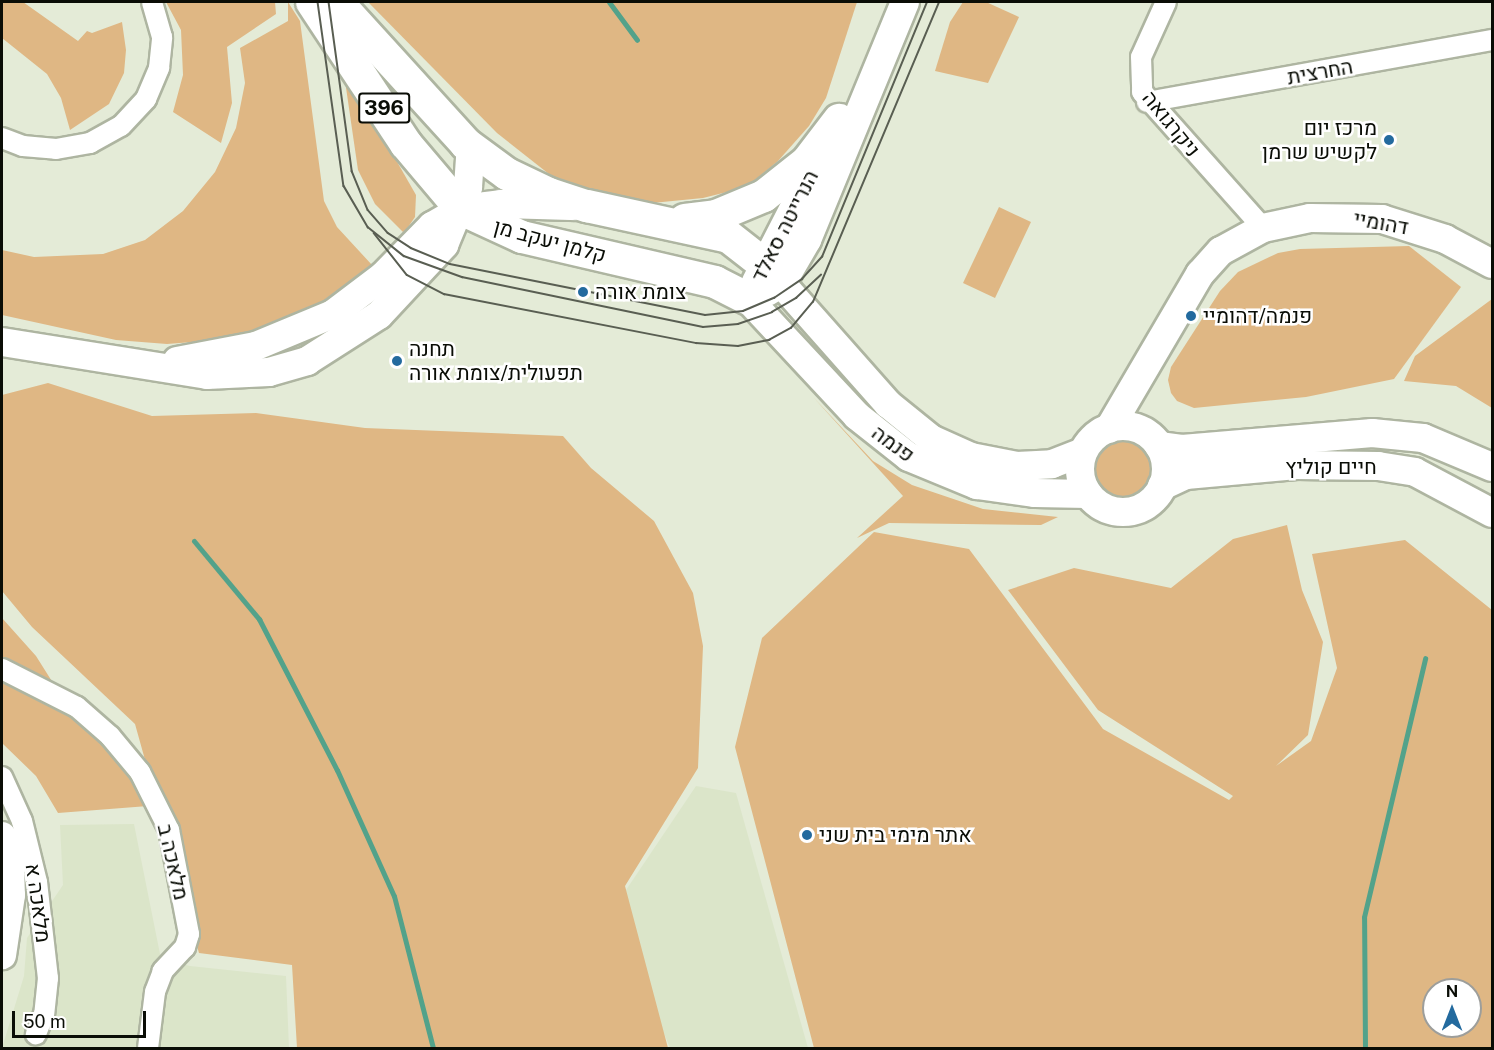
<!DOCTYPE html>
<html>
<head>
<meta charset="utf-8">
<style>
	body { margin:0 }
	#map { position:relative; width:1494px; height:1050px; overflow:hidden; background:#e4ebd7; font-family:"Public Sans",Heebo,sans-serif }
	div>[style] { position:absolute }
	.built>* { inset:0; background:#dbe5c9 }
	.green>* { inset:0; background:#dfb784 }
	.round { border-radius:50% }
	.stream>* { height:5px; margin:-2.5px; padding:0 2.5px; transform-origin:2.5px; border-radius:2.5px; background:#53a28a }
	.roads { filter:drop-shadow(2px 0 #aeb5a1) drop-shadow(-2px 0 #aeb5a1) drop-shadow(0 2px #aeb5a1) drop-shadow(0 -2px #aeb5a1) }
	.street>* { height:20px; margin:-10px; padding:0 10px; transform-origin:10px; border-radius:10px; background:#fff }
	.secondary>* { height:28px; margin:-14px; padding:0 14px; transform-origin:14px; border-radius:14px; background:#fff }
	.secondary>.ring { margin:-14px; padding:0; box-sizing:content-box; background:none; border:28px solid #fff; border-radius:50% }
	.primary>* { height:32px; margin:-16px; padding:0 16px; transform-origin:16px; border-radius:16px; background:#fff }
	.tram>* { height:1.5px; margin:-0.75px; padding:0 0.75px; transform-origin:0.75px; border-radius:0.75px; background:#595e52 }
	.dots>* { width:16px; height:16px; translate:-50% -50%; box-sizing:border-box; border:3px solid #fff; border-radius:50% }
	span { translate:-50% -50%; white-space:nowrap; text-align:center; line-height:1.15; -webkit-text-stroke:5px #fff; paint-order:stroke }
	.shield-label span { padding:2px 4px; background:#fff; border:2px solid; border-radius:4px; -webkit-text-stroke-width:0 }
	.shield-label { font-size:20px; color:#0a0d06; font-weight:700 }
	.street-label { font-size:21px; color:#0a0d06 }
	.poi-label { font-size:21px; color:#0a0d06 }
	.right { translate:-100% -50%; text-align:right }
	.left { translate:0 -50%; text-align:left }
	.frame { position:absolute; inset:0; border:3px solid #0a0d06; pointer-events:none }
	.north { position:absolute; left:1422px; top:978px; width:60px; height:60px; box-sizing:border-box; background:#fff; border:2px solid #9d9e9b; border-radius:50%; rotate:0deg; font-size:16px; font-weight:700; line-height:24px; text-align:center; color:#0a0d06 }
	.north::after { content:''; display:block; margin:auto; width:21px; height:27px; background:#236a9e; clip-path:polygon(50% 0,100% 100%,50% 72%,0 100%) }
	.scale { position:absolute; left:12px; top:1011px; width:134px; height:27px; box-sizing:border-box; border:3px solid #0a0d06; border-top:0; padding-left:8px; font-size:18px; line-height:21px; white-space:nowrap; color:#0a0d06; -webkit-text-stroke:4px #fff; paint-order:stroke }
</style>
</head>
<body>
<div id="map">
	<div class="built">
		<div style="clip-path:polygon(696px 786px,736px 793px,808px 1048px,670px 1048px,623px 933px,624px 893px)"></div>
		<div style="clip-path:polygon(134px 824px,161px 959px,190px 966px,286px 976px,289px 1048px,2px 1048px,24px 976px,27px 938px,63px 885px,60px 825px)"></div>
	</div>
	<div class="green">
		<div style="clip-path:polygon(2px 2px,23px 2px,78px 41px,87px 31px,92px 33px,122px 22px,126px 50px,124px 73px,109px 104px,70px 130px,61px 98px,47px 74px,2px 38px)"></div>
		<div style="clip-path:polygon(166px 2px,275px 2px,276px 14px,227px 47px,232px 103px,221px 143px,173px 112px,183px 75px,181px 30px)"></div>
		<div style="clip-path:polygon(288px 2px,300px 21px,324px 201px,337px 227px,372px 265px,324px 303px,276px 325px,205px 341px,167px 344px,116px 340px,2px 315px,2px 250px,34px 257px,103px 254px,145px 240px,183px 211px,215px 172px,236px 128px,245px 83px,240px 48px,288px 21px)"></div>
		<div style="clip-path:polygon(368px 2px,857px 2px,826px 98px,809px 126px,778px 161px,747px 187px,703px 198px,642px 204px,554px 178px,497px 133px)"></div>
		<div style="clip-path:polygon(963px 2px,986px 2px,1019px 17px,988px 83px,935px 71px,950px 22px)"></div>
		<div style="clip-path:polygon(343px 67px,416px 195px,415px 217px,404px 233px,375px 204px,358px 170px)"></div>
		<div style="clip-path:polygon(999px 207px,1031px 222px,995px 298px,963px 283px)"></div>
		<div style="clip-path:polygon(1409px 246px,1461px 287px,1394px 379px,1306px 397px,1194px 408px,1177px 401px,1171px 393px,1168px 380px,1171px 367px,1220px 291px,1238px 272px,1278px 253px,1300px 249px)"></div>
		<div style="clip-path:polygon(1492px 299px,1492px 408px,1456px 386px,1404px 381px,1415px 356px)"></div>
		<div style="clip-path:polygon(48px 383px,152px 416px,256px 413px,365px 428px,563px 436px,591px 468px,654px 521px,693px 593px,703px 646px,698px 768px,625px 886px,668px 1048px,297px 1048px,292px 965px,199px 953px,135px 724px,32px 627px,2px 591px,2px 395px)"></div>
		<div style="clip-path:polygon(813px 397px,873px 461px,912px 485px,983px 509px,1058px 517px,1041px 525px,889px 523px,857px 538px,903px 496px)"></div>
		<div class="round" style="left:1088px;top:435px;width:68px;height:68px"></div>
		<div style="clip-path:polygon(evenodd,1287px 525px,1302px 590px,1323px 642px,1308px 735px,1276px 766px,1311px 741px,1337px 668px,1312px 554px,1405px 540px,1492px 610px,1492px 1048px,814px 1048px,735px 747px,762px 638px,874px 532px,969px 549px,1103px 729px,1229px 800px,1233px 796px,1098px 710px,1008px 590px,1074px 568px,1171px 588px,1233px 539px,1287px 525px,1434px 990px,1470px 990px,1470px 1026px,1434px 1026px,1434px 990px)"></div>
		<div style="clip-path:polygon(2px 618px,36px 656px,77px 721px,120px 760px,148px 806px,58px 813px,36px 776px,2px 743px)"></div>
	</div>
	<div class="stream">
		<div style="left:609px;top:2px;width:47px;rotate:53.6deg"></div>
		<div style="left:194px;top:541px;width:102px;rotate:50.2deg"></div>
		<div style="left:259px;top:619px;width:170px;rotate:62.7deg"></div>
		<div style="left:337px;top:770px;width:138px;rotate:65.7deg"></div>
		<div style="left:394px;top:896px;width:157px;rotate:75.6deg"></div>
		<div style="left:1365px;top:1048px;width:131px;rotate:-90.4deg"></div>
		<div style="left:1364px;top:917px;width:266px;rotate:-76.7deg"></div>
	</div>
	<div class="roads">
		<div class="street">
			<div style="left:1166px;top:2px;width:60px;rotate:114.4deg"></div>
			<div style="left:1141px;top:57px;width:35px;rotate:88deg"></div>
			<div style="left:1142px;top:92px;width:182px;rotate:48.3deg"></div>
			<div style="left:1147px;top:102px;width:351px;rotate:-10.2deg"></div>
			<div style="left:2px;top:138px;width:22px;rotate:21deg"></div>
			<div style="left:23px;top:146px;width:33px;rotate:5deg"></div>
			<div style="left:56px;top:149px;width:35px;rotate:-10deg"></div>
			<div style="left:90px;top:143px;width:35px;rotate:-29deg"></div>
			<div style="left:121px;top:126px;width:37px;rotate:-47deg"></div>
			<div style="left:146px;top:99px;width:34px;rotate:-67deg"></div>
			<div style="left:159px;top:68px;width:31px;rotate:-84deg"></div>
			<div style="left:162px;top:37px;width:36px;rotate:-106deg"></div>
			<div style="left:2px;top:669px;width:84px;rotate:26.9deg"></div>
			<div style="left:77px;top:707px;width:44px;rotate:41.3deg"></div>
			<div style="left:110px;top:736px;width:47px;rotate:50.2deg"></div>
			<div style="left:140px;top:772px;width:65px;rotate:63.4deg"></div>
			<div style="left:169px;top:830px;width:106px;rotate:79.1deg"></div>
			<div style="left:189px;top:934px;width:14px;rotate:107deg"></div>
			<div style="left:185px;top:947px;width:33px;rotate:133deg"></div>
			<div style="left:163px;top:971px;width:22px;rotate:111deg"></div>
			<div style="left:155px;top:992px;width:56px;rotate:97.1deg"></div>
			<div style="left:2px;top:777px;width:48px;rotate:65.6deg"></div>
			<div style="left:22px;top:821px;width:63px;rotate:76.2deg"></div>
			<div style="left:37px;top:882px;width:97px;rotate:83.5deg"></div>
			<div style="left:48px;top:978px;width:36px;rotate:96deg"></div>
			<div style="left:44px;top:1014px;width:22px;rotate:112deg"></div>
		</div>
		<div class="secondary">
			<div style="left:765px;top:265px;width:186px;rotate:48.5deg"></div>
			<div style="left:888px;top:404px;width:55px;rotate:39.1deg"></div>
			<div style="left:931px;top:439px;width:44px;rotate:24.2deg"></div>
			<div style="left:971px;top:457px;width:47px;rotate:11.1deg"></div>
			<div style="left:1017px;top:466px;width:35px;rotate:-3deg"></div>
			<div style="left:1052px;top:464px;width:33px;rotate:-21deg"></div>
			<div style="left:756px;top:282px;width:152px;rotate:-62.9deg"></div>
			<div style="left:767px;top:292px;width:17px;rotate:-31deg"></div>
			<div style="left:782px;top:283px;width:50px;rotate:-59.8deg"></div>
			<div style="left:807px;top:240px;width:257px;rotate:-67.6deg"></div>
			<div style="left:748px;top:299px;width:160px;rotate:47deg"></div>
			<div style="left:857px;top:416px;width:66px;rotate:38.3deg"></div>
			<div style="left:909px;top:457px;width:74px;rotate:22.4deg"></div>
			<div style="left:977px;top:485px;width:59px;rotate:7.9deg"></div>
			<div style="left:1035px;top:493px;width:53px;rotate:1.1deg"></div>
			<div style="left:2px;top:342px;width:208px;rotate:9.1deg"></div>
			<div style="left:207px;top:375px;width:62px;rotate:-2.8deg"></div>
			<div style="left:269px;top:372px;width:40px;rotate:-16deg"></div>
			<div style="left:307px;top:361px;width:85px;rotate:-32.6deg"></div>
			<div style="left:379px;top:315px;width:96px;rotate:-47.1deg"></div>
			<div style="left:444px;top:245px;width:63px;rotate:-67.5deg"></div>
			<div style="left:468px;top:187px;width:39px;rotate:-86deg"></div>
			<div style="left:177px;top:361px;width:80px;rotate:-10.8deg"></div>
			<div style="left:256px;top:346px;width:83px;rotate:-22.6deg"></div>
			<div style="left:333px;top:314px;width:63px;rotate:-37.2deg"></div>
			<div style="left:383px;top:276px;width:70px;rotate:-45.6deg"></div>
			<div style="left:432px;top:226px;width:34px;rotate:-30deg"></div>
			<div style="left:461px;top:209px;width:40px;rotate:-7.1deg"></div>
			<div style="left:501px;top:204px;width:72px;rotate:1.6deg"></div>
			<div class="ring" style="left:1080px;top:426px;width:58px;height:58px"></div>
			<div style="left:1109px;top:429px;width:180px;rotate:-59.6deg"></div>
			<div style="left:1200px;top:274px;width:31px;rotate:-48deg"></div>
			<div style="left:1221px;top:251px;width:48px;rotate:-28.7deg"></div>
			<div style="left:1263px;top:228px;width:48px;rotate:-12deg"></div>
			<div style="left:1310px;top:218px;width:72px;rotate:0.8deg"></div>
			<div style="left:1382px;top:219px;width:66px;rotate:17.6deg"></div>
			<div style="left:1445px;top:239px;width:53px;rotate:28deg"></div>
			<div style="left:1159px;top:446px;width:23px;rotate:7deg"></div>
			<div style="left:1182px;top:449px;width:191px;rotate:-4.8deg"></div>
			<div style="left:1372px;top:433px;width:51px;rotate:5.6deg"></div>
			<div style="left:1423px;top:438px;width:75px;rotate:22.8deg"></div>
			<div style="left:1162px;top:486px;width:26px;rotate:-25deg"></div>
			<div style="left:1186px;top:475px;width:111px;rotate:-5.1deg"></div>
			<div style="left:1297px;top:465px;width:81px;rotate:0.7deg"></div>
			<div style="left:1378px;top:466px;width:37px;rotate:9deg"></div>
			<div style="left:1415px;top:472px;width:87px;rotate:28deg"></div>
			<div style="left:2px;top:836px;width:33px;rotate:76deg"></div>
			<div style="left:10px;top:868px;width:27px;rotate:88deg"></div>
			<div style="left:11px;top:895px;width:61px;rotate:98.5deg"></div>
		</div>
		<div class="primary">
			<div style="left:312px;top:2px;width:170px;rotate:56.5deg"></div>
			<div style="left:406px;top:144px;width:85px;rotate:49.8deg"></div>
			<div style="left:461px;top:209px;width:67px;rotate:24.7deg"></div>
			<div style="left:522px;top:237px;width:198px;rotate:13.1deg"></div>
			<div style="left:715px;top:282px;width:37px;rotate:27deg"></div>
			<div style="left:337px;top:2px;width:192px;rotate:47.7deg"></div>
			<div style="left:466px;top:144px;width:51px;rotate:36.2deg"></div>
			<div style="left:507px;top:174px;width:47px;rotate:25.5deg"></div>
			<div style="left:549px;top:194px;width:40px;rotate:18deg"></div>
			<div style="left:587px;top:206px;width:145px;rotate:12.3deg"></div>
			<div style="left:729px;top:237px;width:46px;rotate:37.9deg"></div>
			<div style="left:685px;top:220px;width:31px;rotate:-7deg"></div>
			<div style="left:716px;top:216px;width:52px;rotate:-22.6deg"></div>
			<div style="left:764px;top:196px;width:55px;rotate:-38.3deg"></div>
			<div style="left:807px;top:162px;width:53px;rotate:-52.7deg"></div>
		</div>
	</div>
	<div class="tram">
		<div style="left:318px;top:2px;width:186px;rotate:82deg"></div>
		<div style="left:344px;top:186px;width:48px;rotate:59.7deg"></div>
		<div style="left:368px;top:227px;width:46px;rotate:38.9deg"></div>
		<div style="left:404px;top:256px;width:62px;rotate:19.9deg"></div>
		<div style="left:462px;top:277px;width:246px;rotate:11.7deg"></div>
		<div style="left:703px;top:327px;width:35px;rotate:-5deg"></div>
		<div style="left:738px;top:324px;width:36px;rotate:-19deg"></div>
		<div style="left:772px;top:312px;width:28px;rotate:-30deg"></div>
		<div style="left:796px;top:298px;width:34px;rotate:-43deg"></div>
		<div style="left:329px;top:2px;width:171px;rotate:82.2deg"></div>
		<div style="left:352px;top:171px;width:42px;rotate:67.7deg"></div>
		<div style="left:368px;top:210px;width:30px;rotate:49deg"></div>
		<div style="left:388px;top:233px;width:27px;rotate:33deg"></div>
		<div style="left:411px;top:248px;width:42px;rotate:22.3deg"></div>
		<div style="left:450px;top:264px;width:260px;rotate:11.3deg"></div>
		<div style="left:705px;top:315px;width:38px;rotate:-6deg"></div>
		<div style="left:743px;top:311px;width:34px;rotate:-23deg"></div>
		<div style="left:774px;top:298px;width:34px;rotate:-34deg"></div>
		<div style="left:802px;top:279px;width:30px;rotate:-48deg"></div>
		<div style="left:822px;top:257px;width:276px;rotate:-67.6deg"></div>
		<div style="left:374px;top:233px;width:53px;rotate:51.8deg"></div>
		<div style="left:407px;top:275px;width:42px;rotate:27.2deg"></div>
		<div style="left:444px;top:294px;width:257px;rotate:11deg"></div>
		<div style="left:696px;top:343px;width:42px;rotate:4.1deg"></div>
		<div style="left:738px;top:346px;width:32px;rotate:-11deg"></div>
		<div style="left:769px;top:340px;width:25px;rotate:-29deg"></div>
		<div style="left:791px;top:328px;width:34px;rotate:-50deg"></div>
		<div style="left:813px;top:302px;width:325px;rotate:-67.2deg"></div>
	</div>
	<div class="dots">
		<div style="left:1389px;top:140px;background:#236a9e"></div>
		<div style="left:583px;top:292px;background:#236a9e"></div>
		<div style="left:1191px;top:316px;background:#236a9e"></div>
		<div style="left:397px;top:361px;background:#236a9e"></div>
		<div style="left:807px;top:835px;background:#236a9e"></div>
	</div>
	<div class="shield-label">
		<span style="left:384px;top:108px">396</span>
	</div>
	<div class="street-label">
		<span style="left:1320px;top:72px;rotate:-10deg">החרצית</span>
		<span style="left:1171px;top:124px;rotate:51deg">ניקרגואה</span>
		<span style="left:1381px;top:223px;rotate:10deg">דהומיי</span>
		<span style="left:785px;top:226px;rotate:-63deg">הנרייטה סאלד</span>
		<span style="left:550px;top:241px;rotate:15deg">קלמן יעקב מן</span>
		<span style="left:893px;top:444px;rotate:36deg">פנמה</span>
		<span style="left:1331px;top:467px">חיים קוליץ</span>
		<span style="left:173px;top:862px;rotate:77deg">מלאכה ב</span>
		<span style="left:38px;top:903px;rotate:82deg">מלאכה א</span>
	</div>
	<div class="poi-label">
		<span class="right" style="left:1377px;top:140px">מרכז יום<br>לקשיש שרמן</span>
		<span class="left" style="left:595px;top:292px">צומת אורה</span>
		<span class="left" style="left:1203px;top:316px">פנמה/דהומיי</span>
		<span class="left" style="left:409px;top:361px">תחנה<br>תפעולית/צומת אורה</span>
		<span class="left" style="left:819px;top:835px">אתר מימי בית שני</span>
	</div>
	<div class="frame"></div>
	<div class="north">N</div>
	<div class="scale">50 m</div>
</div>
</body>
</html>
